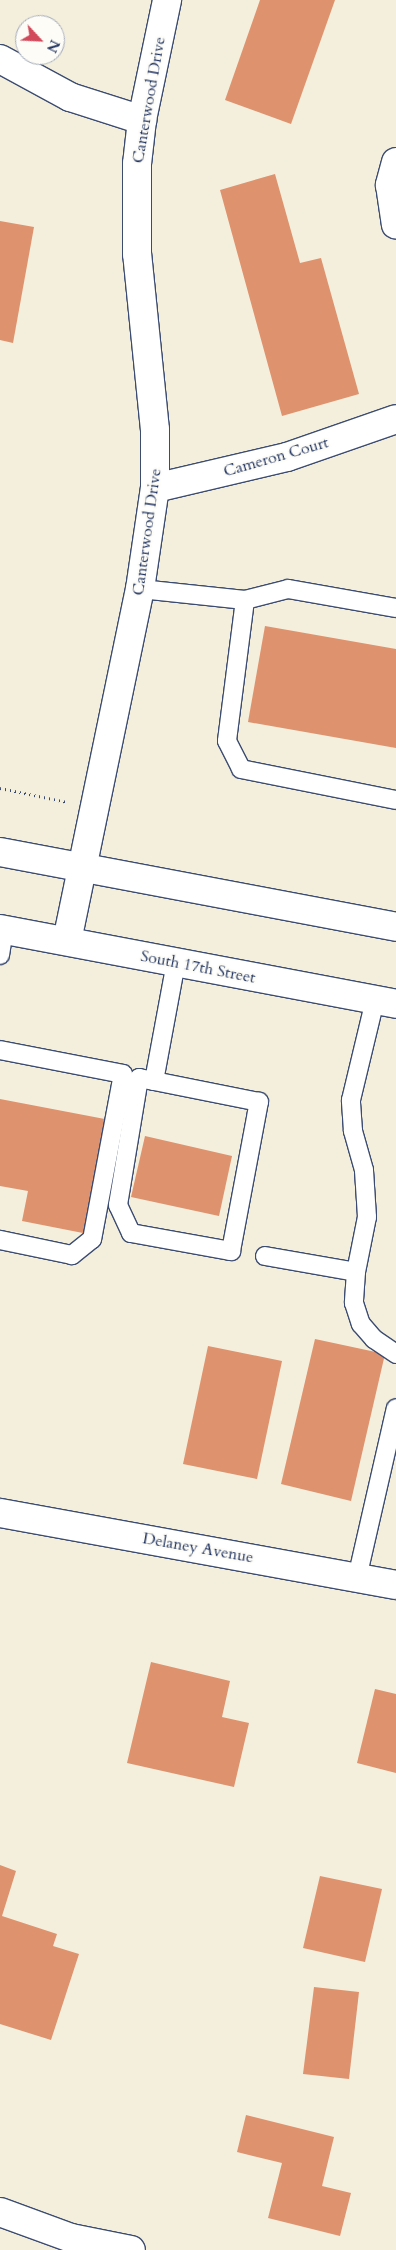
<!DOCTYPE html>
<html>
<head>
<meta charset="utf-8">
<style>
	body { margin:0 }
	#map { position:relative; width:396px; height:2250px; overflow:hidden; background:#f4efdc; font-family:Cardo,serif }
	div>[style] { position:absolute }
	.building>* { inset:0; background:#de926e }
	.path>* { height:3px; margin-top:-1.5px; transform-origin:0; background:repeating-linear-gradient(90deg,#3c4c71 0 1px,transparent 0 5px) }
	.roads { filter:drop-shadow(1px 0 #3c4c71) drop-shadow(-1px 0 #3c4c71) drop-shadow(0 1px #3c4c71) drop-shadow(0 -1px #3c4c71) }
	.lane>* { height:18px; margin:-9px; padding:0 9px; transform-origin:9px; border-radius:9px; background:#fff }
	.street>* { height:28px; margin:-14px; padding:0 14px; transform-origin:14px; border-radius:14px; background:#fff }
	.secondary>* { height:28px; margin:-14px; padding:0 14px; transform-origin:14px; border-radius:14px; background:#fff }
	span { translate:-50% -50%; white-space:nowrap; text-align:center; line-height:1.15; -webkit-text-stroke:4px #fdfcf7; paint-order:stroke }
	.street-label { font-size:16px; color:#1b2f5e }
	.north { position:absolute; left:15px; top:15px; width:50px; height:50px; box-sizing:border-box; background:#fdfcf7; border:1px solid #a3aaba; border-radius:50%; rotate:115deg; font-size:14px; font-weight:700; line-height:20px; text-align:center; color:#1b2f5e }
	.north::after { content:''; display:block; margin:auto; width:18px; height:22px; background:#d1495b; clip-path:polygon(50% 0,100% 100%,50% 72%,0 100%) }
</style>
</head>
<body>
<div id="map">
	<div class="building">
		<div style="clip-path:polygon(260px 0,335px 0,291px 124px,225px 100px)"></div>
		<div style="clip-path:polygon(275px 174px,300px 263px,321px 258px,359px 394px,282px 416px,220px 190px)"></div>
		<div style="clip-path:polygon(0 221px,34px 227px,13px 343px,0 340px)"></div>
		<div style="clip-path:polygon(265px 626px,396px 649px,396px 748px,248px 722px)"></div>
		<div style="clip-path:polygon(0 1099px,110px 1120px,88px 1234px,22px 1221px,28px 1191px,0 1186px)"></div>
		<div style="clip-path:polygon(145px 1136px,232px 1156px,219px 1216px,131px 1197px)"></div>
		<div style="clip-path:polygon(315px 1339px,385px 1354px,351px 1501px,281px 1484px)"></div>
		<div style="clip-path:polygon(208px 1346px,282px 1361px,257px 1479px,183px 1464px)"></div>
		<div style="clip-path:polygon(151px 1662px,230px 1681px,222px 1717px,249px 1723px,234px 1787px,127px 1763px)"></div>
		<div style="clip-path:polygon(375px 1689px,396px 1694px,396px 1773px,357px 1763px)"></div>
		<div style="clip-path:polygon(0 1865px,16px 1871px,2px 1916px,57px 1934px,53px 1946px,79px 1954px,51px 2040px,0 2024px)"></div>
		<div style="clip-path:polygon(320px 1876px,382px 1889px,365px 1962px,303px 1948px)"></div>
		<div style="clip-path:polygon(314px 1987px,359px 1992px,349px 2079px,303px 2074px)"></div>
		<div style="clip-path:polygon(246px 2115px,334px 2137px,322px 2186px,351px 2193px,340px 2236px,268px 2218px,282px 2163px,237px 2152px)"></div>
	</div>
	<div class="path">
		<div style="left:0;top:788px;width:68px;rotate:11.8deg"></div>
	</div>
	<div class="roads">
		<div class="lane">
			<div style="left:140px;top:589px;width:106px;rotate:6deg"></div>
			<div style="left:245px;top:600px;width:142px;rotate:97.3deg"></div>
			<div style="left:227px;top:741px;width:31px;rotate:63deg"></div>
			<div style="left:241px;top:769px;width:158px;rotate:11.3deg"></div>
			<div style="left:245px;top:600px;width:44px;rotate:-14.3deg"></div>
			<div style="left:288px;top:589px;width:110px;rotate:10deg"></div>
			<div style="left:0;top:955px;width:26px;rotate:-81deg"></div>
			<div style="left:0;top:1050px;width:125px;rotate:11deg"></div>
			<div style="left:123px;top:1074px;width:168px;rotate:100.6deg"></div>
			<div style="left:92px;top:1239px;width:26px;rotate:141deg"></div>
			<div style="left:72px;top:1255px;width:74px;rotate:-168.2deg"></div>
			<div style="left:154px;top:1081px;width:15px;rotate:-169deg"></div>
			<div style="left:139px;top:1078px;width:129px;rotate:99.4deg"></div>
			<div style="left:118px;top:1205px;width:31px;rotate:65deg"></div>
			<div style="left:131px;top:1233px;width:102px;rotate:10.2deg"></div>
			<div style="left:231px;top:1251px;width:152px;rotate:-79.4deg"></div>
			<div style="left:259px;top:1102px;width:107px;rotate:-168.7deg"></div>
			<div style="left:154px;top:1081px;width:121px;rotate:-79.5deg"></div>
			<div style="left:265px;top:1256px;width:92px;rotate:10deg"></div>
			<div style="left:356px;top:1272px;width:56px;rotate:-78.7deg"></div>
			<div style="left:367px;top:1217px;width:47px;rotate:-93.7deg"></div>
			<div style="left:364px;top:1170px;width:41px;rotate:-105.8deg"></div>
			<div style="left:353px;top:1131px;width:31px;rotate:-94deg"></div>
			<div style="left:351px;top:1100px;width:103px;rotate:-76.5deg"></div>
			<div style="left:356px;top:1272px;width:31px;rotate:94deg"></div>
			<div style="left:354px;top:1303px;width:22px;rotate:72deg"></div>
			<div style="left:361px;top:1324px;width:20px;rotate:49deg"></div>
			<div style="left:374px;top:1339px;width:27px;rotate:34deg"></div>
			<div style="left:357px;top:1578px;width:174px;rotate:-77.1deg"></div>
		</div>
		<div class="street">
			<div style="left:0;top:59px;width:80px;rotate:28.5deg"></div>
			<div style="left:70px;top:97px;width:76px;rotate:17.7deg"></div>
			<div style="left:396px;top:162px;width:24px;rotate:105deg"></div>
			<div style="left:390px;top:185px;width:40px;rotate:81.5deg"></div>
			<div style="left:155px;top:488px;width:136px;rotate:-13.2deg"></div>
			<div style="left:287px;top:457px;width:115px;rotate:-19.2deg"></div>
			<div style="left:67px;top:941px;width:359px;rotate:-78.3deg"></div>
			<div style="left:140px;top:589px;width:102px;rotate:-81.6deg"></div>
			<div style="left:155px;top:488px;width:58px;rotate:-90deg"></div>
			<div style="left:155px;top:430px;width:177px;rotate:-95.8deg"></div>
			<div style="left:137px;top:254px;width:90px;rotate:-90deg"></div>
			<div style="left:137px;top:164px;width:44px;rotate:-83.5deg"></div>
			<div style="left:142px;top:120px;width:123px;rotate:-78.2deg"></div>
			<div style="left:0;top:1513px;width:402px;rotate:10.3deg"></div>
			<div style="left:0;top:2212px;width:76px;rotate:20.1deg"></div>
			<div style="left:71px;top:2238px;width:61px;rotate:11.3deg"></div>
		</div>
		<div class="secondary">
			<div style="left:0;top:852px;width:403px;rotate:10.7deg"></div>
			<div style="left:0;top:929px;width:403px;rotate:10.7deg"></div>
		</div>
	</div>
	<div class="street-label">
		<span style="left:149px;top:100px;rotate:-80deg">Canterwood Drive</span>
		<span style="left:276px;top:457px;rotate:-16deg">Cameron Court</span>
		<span style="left:147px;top:532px;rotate:-82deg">Canterwood Drive</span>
		<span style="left:198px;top:967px;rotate:11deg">South 17th Street</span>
		<span style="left:198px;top:1548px;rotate:10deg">Delaney Avenue</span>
	</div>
	<div class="north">N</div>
</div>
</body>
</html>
